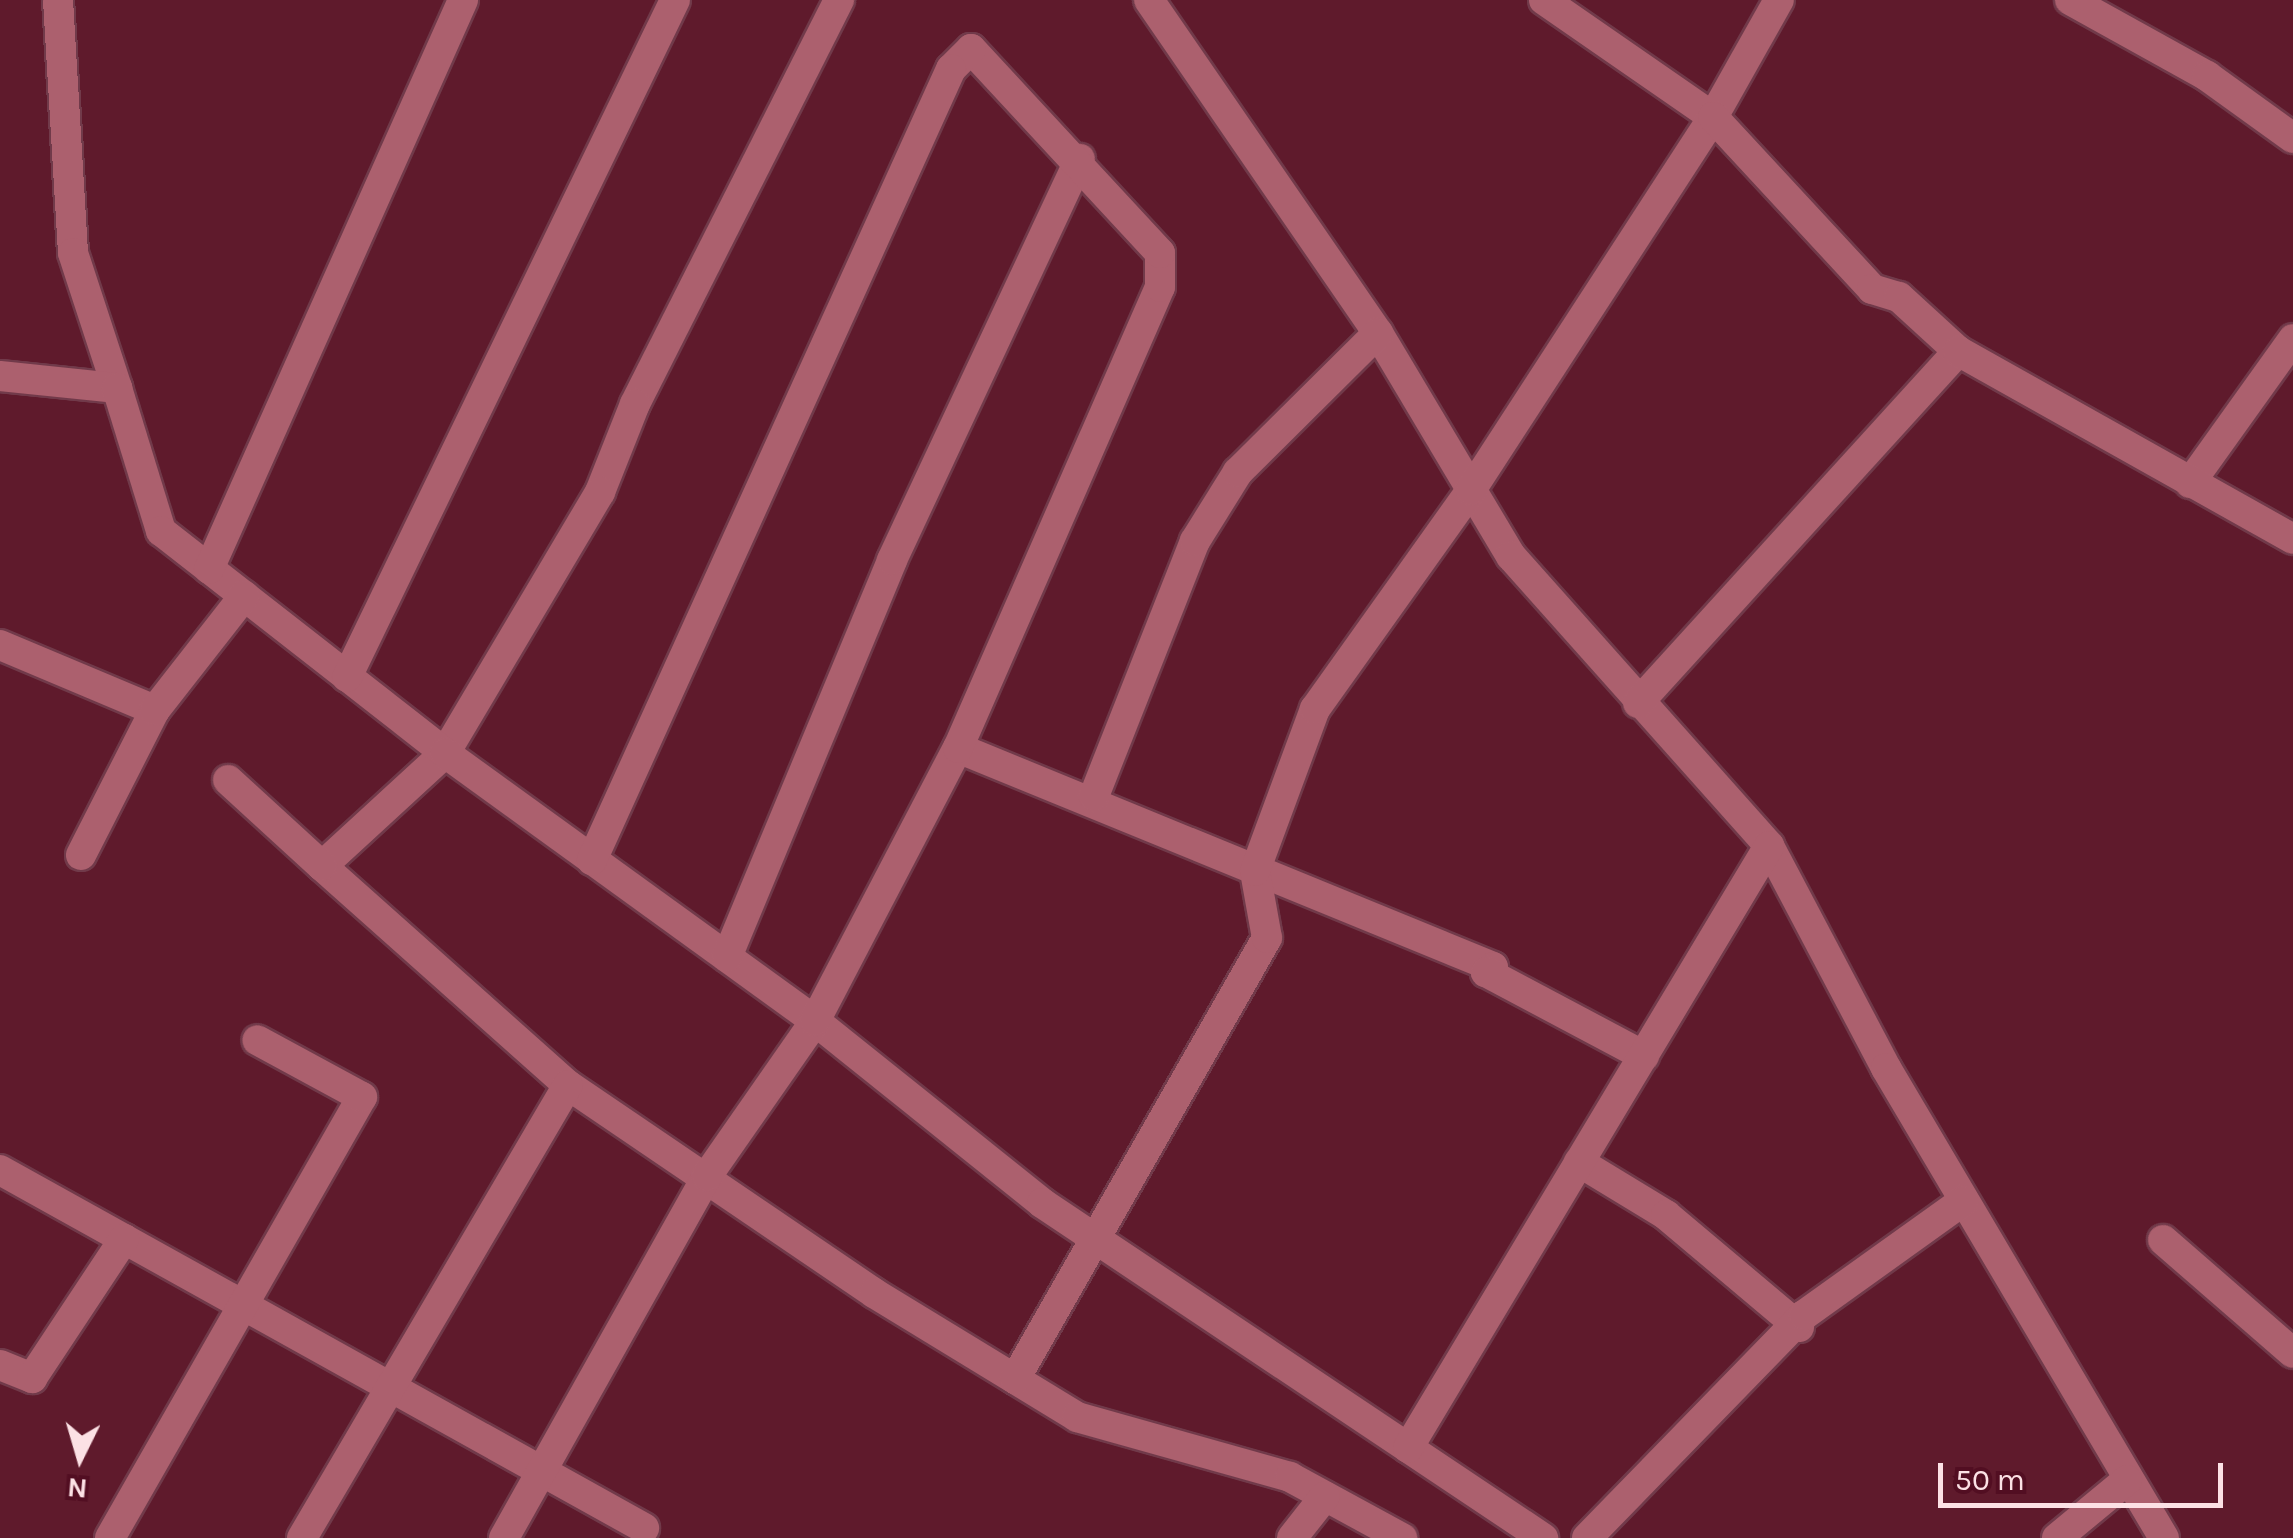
<!DOCTYPE html>
<html>
<head>
<meta charset="utf-8">
<style>
	body { margin:0 }
	#map { position:relative; width:2293px; height:1538px; overflow:hidden; background:#5f1a2c; font-family:Karla,sans-serif }
	div>[style] { position:absolute }
	.roads { filter:drop-shadow(2px 0 #713a4a) drop-shadow(-2px 0 #713a4a) drop-shadow(0 2px #713a4a) drop-shadow(0 -2px #713a4a) }
	.minor>* { height:30px; margin:-15px; padding:0 15px; transform-origin:15px; border-radius:15px; background:#ac606e }
	span { translate:-50% -50%; white-space:nowrap; text-align:center; line-height:1.15; -webkit-text-stroke:8px #520e22; paint-order:stroke }
	.north { position:absolute; left:30px; top:1408px; width:100px; height:100px; -webkit-text-stroke:8px #520e22; paint-order:stroke; rotate:185deg; font-size:28px; font-weight:700; line-height:40px; text-align:center; color:#fce1e5 }
	.north::after { content:''; display:block; margin:auto; width:35px; height:45px; background:#fce1e5; clip-path:polygon(50% 0,100% 100%,50% 72%,0 100%) }
	.scale { position:absolute; left:1938px; top:1463px; width:285px; height:45px; box-sizing:border-box; border:5px solid #fce1e5; border-top:0; padding-left:12px; font-size:30px; line-height:35px; white-space:nowrap; color:#fce1e5; -webkit-text-stroke:8px #520e22; paint-order:stroke }
</style>
</head>
<body>
<div id="map">
	<div class="roads">
		<div class="minor">
			<div style="left:58px;top:0;width:253px;rotate:86.6deg"></div>
			<div style="left:73px;top:253px;width:142px;rotate:71.9deg"></div>
			<div style="left:839px;top:0;width:453px;rotate:116.8deg"></div>
			<div style="left:635px;top:404px;width:95px;rotate:111.7deg"></div>
			<div style="left:600px;top:492px;width:304px;rotate:120.7deg"></div>
			<div style="left:445px;top:753px;width:167px;rotate:137.4deg"></div>
			<div style="left:322px;top:866px;width:329px;rotate:41.7deg"></div>
			<div style="left:568px;top:1085px;width:370px;rotate:34.2deg"></div>
			<div style="left:874px;top:1293px;width:238px;rotate:31.4deg"></div>
			<div style="left:1077px;top:1417px;width:221px;rotate:15.7deg"></div>
			<div style="left:1290px;top:1477px;width:128px;rotate:28.6deg"></div>
			<div style="left:1149px;top:0;width:404px;rotate:55.5deg"></div>
			<div style="left:1378px;top:333px;width:260px;rotate:59.2deg"></div>
			<div style="left:1511px;top:556px;width:388px;rotate:48.3deg"></div>
			<div style="left:1769px;top:846px;width:251px;rotate:62.2deg"></div>
			<div style="left:1886px;top:1068px;width:546px;rotate:59.4deg"></div>
			<div style="left:1544px;top:0;width:206px;rotate:34.7deg"></div>
			<div style="left:1713px;top:117px;width:134px;rotate:-60.6deg"></div>
			<div style="left:2070px;top:0;width:157px;rotate:29deg"></div>
			<div style="left:2207px;top:76px;width:106px;rotate:35.8deg"></div>
			<div style="left:0;top:376px;width:118px;rotate:5.9deg"></div>
			<div style="left:117px;top:388px;width:150px;rotate:72.9deg"></div>
			<div style="left:161px;top:531px;width:360px;rotate:38deg"></div>
			<div style="left:445px;top:753px;width:457px;rotate:35.9deg"></div>
			<div style="left:815px;top:1021px;width:291px;rotate:38.7deg"></div>
			<div style="left:1042px;top:1203px;width:603px;rotate:33.77deg"></div>
			<div style="left:2190px;top:483px;width:177px;rotate:-54.4deg"></div>
			<div style="left:209px;top:569px;width:623px;rotate:-65.94deg"></div>
			<div style="left:0;top:645px;width:168px;rotate:22.8deg"></div>
			<div style="left:347px;top:677px;width:752px;rotate:-64.15deg"></div>
			<div style="left:1638px;top:703px;width:476px;rotate:-47.7deg"></div>
			<div style="left:958px;top:748px;width:578px;rotate:22.26deg"></div>
			<div style="left:1493px;top:967px;width:9px;rotate:144deg"></div>
			<div style="left:1486px;top:972px;width:179px;rotate:28deg"></div>
			<div style="left:228px;top:780px;width:127px;rotate:42.5deg"></div>
			<div style="left:1094px;top:796px;width:274px;rotate:-68.4deg"></div>
			<div style="left:1195px;top:541px;width:81px;rotate:-58.1deg"></div>
			<div style="left:1238px;top:472px;width:197px;rotate:-44.8deg"></div>
			<div style="left:81px;top:855px;width:163px;rotate:-63deg"></div>
			<div style="left:155px;top:710px;width:145px;rotate:-52deg"></div>
			<div style="left:727px;top:957px;width:430px;rotate:-67.4deg"></div>
			<div style="left:892px;top:560px;width:443px;rotate:-64.9deg"></div>
			<div style="left:1579px;top:1162px;width:102px;rotate:31.3deg"></div>
			<div style="left:1666px;top:1215px;width:174px;rotate:40.1deg"></div>
			<div style="left:0;top:1170px;width:737px;rotate:29.07deg"></div>
			<div style="left:2163px;top:1240px;width:172px;rotate:41deg"></div>
			<div style="left:0;top:1365px;width:35px;rotate:22deg"></div>
			<div style="left:32px;top:1378px;width:167px;rotate:-56.5deg"></div>
			<div style="left:1015px;top:1379px;width:508px;rotate:-60.26deg"></div>
			<div style="left:1267px;top:938px;width:68px;rotate:-100.2deg"></div>
			<div style="left:1255px;top:871px;width:173px;rotate:-69.7deg"></div>
			<div style="left:1315px;top:709px;width:269px;rotate:-54.5deg"></div>
			<div style="left:1471px;top:490px;width:445px;rotate:-57deg"></div>
			<div style="left:1713px;top:117px;width:234px;rotate:47.2deg"></div>
			<div style="left:1872px;top:289px;width:28px;rotate:17deg"></div>
			<div style="left:1899px;top:297px;width:80px;rotate:42.5deg"></div>
			<div style="left:1958px;top:351px;width:384px;rotate:29.3deg"></div>
			<div style="left:1408px;top:1448px;width:702px;rotate:-59.05deg"></div>
			<div style="left:110px;top:1538px;width:508px;rotate:-60.26deg"></div>
			<div style="left:362px;top:1097px;width:119px;rotate:-151.5deg"></div>
			<div style="left:302px;top:1538px;width:525px;rotate:-59.58deg"></div>
			<div style="left:504px;top:1538px;width:415px;rotate:-60.7deg"></div>
			<div style="left:707px;top:1176px;width:189px;rotate:-55.1deg"></div>
			<div style="left:815px;top:1021px;width:308px;rotate:-62.4deg"></div>
			<div style="left:958px;top:748px;width:503px;rotate:-66.34deg"></div>
			<div style="left:1160px;top:287px;width:34px;rotate:-90deg"></div>
			<div style="left:1160px;top:253px;width:278px;rotate:-132.8deg"></div>
			<div style="left:971px;top:49px;width:28px;rotate:135deg"></div>
			<div style="left:951px;top:69px;width:869px;rotate:114.41deg"></div>
			<div style="left:1292px;top:1538px;width:53px;rotate:-51.8deg"></div>
			<div style="left:1587px;top:1538px;width:311px;rotate:-45.8deg"></div>
			<div style="left:1804px;top:1315px;width:196px;rotate:-35.6deg"></div>
			<div style="left:2057px;top:1538px;width:91px;rotate:-39.6deg"></div>
		</div>
	</div>
	<div class="north">N</div>
	<div class="scale">50 m</div>
</div>
</body>
</html>
